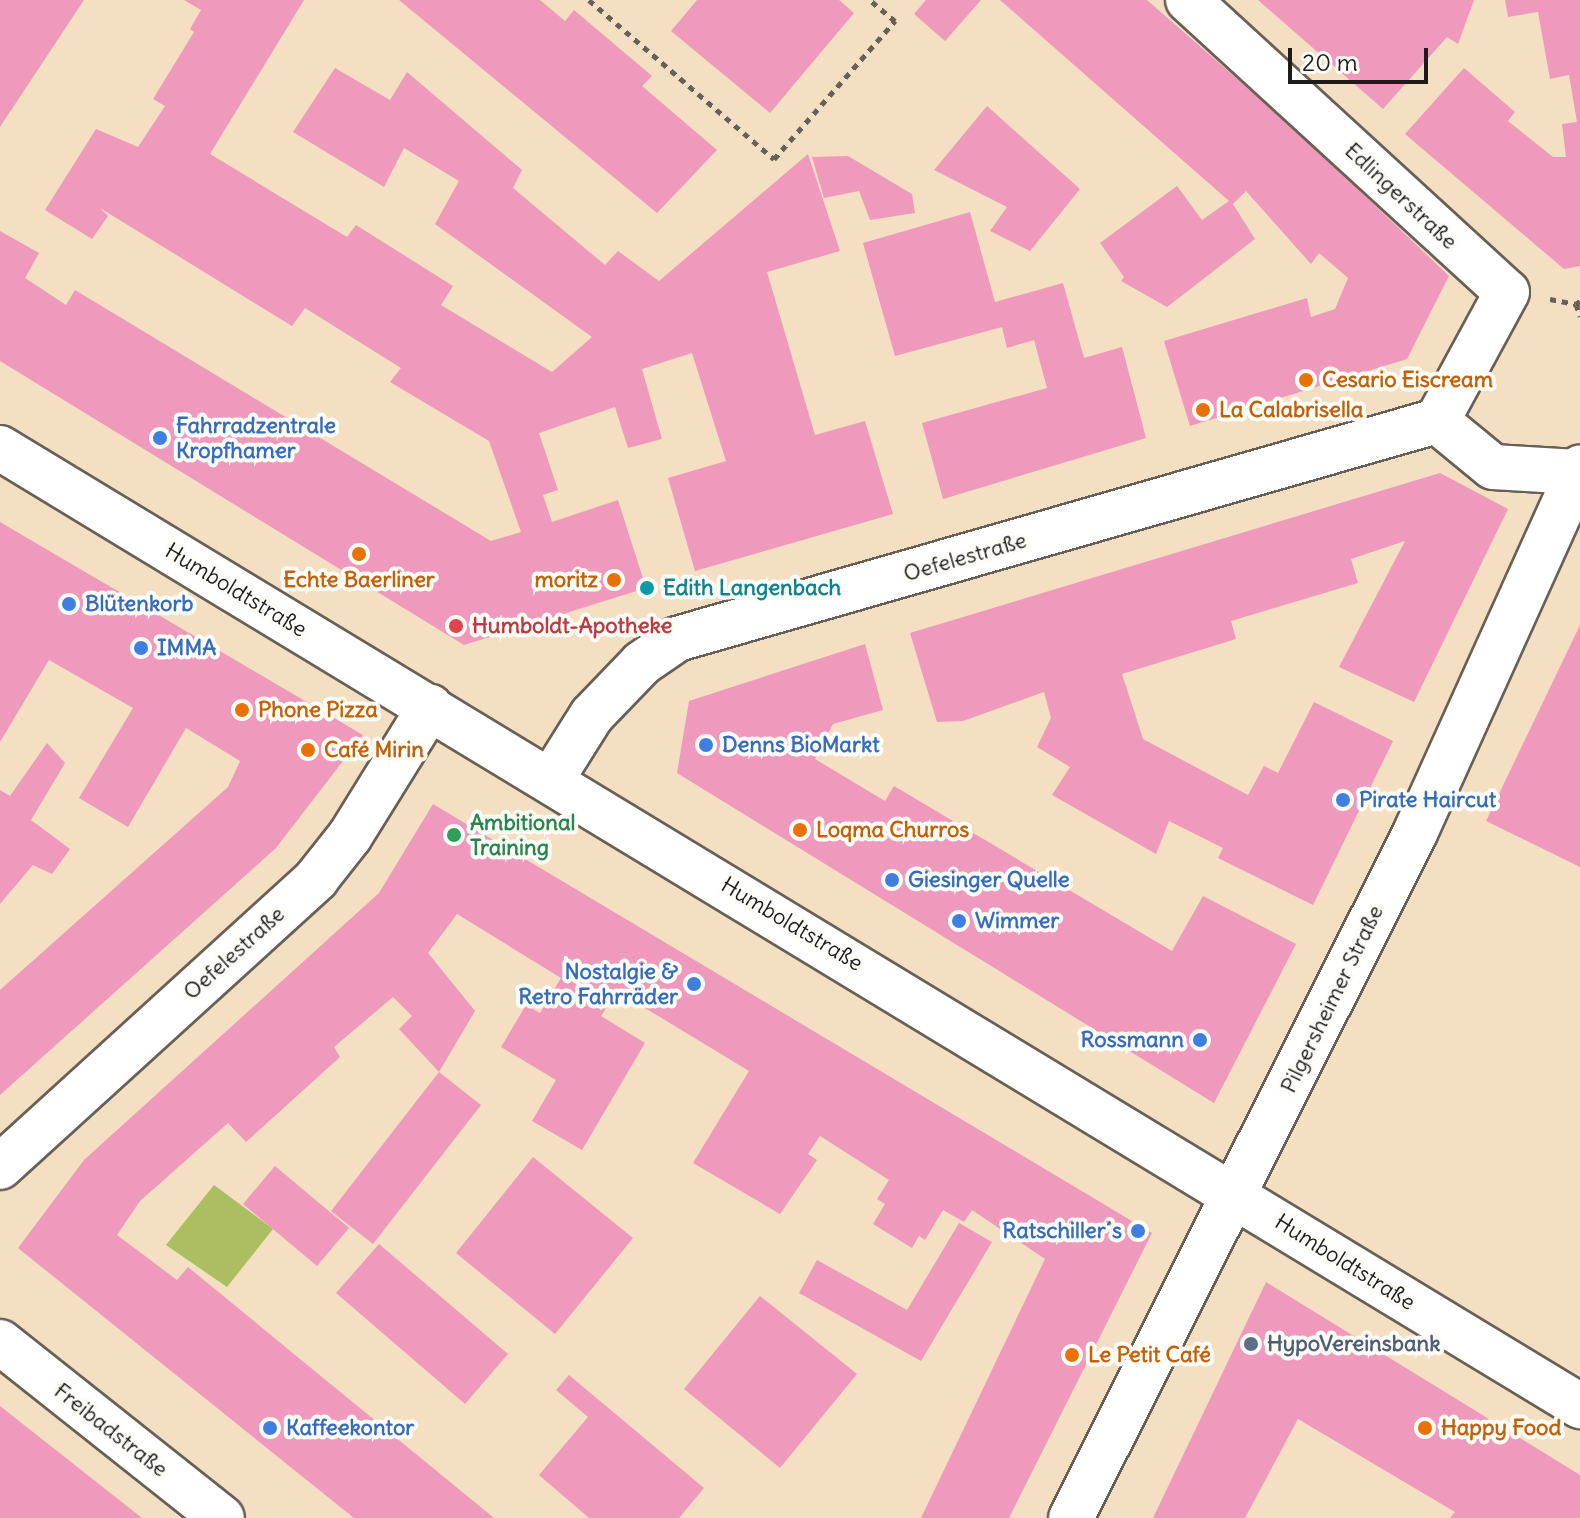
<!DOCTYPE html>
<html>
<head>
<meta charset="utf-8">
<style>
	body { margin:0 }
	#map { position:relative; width:1580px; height:1518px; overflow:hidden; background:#f4dfc2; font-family:Delius,sans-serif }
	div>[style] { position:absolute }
	.green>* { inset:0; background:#acbe62 }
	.building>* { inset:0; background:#ef99bc }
	.path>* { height:5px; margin-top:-2.5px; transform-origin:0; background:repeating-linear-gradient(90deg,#686056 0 6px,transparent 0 12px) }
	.roads { filter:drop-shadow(2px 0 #686056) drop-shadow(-2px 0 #686056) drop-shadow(0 2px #686056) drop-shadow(0 -2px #686056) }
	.minor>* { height:44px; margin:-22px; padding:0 22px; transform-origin:22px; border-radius:22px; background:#fff }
	.tertiary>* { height:44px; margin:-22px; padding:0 22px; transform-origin:22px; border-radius:22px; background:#fff }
	.secondary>* { height:44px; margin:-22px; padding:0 22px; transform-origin:22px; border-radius:22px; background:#fff }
	.dots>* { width:22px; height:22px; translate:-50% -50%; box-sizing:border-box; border:4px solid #fdfcf7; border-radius:50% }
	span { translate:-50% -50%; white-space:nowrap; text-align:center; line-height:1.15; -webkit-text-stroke:8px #fdfcf7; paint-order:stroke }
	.street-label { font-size:22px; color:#1c1c1c }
	.food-label { font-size:22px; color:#c56008; font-weight:700 }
	.left { translate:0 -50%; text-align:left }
	.right { translate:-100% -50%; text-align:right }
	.shop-label { font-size:22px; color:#366cbe; font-weight:700 }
	.culture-label { font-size:22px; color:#0d838f; font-weight:700 }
	.health-label { font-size:22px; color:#be3a42; font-weight:700 }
	.leisure-label { font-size:22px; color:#27864d; font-weight:700 }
	.service-label { font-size:22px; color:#4e5e75; font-weight:700 }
	.scale { position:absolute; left:1288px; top:48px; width:140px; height:36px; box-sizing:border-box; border:4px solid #1c1c1c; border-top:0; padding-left:10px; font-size:24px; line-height:28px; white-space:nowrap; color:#1c1c1c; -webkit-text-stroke:6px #fdfcf7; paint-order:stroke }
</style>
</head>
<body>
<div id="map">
	<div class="green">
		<div style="clip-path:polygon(214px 1185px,273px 1229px,227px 1287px,166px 1245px)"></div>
	</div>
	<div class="building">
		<div style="clip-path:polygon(0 0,84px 0,0 127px)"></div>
		<div style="clip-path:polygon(184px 0,304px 0,210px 154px,347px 237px,356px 225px,453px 286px,441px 305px,552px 372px,592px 337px,435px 224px,459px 181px,404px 148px,384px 187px,293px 132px,335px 68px,390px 100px,407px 72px,522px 170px,513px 188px,605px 265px,618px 251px,659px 281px,808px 154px,840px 251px,767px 272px,815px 435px,865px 421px,893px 514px,695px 571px,668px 478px,726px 461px,692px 353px,642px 369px,662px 439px,628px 448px,615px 407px,539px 433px,558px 490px,543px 495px,552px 522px,618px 500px,646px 588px,464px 645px,0 361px,0 231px,39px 253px,25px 278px,66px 305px,75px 290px,491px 541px,521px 532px,489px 441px,390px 382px,401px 368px,305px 308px,292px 326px,100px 208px,108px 216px,92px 239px,45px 210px,96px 129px,138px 147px,165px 106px,153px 99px,194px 32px,190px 29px,201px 10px)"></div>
		<div style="clip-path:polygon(399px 0,540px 0,565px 21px,574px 10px,652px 76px,642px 86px,717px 150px,657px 213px)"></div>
		<div style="clip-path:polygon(697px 0,839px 0,854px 13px,770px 113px,671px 31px)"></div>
		<div style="clip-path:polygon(926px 0,981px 0,945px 41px,914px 14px)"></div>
		<div style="clip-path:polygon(1000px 0,1147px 0,1297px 131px,1449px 276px,1407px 359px,1190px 426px,1164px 341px,1307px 298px,1311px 317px,1335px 309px,1348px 278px,1319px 253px,1311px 264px,1246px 191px,1233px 204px,1255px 239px,1167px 307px,1121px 281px,1124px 277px,1100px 243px,1177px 186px,1202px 220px,1229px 201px)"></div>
		<div style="clip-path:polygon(1258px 0,1474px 0,1458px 44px,1447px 37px,1383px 109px)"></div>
		<div style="clip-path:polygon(1505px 0,1580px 0,1580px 266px,1564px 269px,1405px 134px,1464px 68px,1515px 112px,1508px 121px,1553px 157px,1566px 157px,1562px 124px,1577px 122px,1569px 75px,1550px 79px,1538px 12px,1508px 17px)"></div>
		<div style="clip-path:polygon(987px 106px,1080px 189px,1030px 251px,990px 231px,1007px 207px,934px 170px)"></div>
		<div style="clip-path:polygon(848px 156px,912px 194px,915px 213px,870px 220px,859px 191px,824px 198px,812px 157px)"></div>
		<div style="clip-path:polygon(970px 212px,995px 302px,1063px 283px,1084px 358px,1122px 347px,1146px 438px,943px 499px,922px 423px,1047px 388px,1034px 340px,1007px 348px,1002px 327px,895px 356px,863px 243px)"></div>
		<div style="clip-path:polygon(1440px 473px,1508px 509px,1414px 702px,1339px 667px,1405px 541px,1351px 559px,1358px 583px,1231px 621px,1236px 639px,1122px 674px,1143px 739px,1248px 795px,1264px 766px,1278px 773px,1314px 702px,1393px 741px,1313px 905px,1218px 858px,1223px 848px,1169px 821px,1156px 854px,1052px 795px,1070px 767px,1037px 747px,1051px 718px,1044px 692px,963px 721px,937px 722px,910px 633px)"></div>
		<div style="clip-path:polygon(0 522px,363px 735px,276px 848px,0 1095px,0 990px,228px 787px,240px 761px,186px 728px,128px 827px,79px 798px,133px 708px,49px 660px,0 742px)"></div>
		<div style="clip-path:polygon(1580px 625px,1580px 867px,1486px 821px)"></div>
		<div style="clip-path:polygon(865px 644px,883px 710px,833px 724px,815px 759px,885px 801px,894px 786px,1172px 951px,1203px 896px,1296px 944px,1214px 1103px,677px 773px,689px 701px)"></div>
		<div style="clip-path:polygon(47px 743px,65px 763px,31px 820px,70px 849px,52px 874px,33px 865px,0 904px,0 790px,10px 796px)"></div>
		<div style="clip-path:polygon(433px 804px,1152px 1233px,1009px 1518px,921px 1518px,1045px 1259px,972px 1210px,964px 1222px,943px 1210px,925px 1240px,919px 1236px,912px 1248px,873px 1224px,885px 1204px,877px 1199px,889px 1180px,820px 1136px,808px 1154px,817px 1160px,780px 1214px,693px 1163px,749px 1071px,617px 991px,601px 1016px,645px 1043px,582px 1150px,532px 1121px,556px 1080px,501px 1047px,526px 1005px,540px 1013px,561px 978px,457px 914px,428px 953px,475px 1011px,439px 1072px,399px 1029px,412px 1016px,393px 997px,334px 1047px,340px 1057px,246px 1142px,228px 1123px,140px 1201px,117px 1235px,177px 1280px,188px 1267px,494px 1518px,354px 1518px,18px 1248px,84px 1160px,379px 893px)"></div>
		<div style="clip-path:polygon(439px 1072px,481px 1105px,373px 1244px,331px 1211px)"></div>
		<div style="clip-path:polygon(533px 1157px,633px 1238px,555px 1334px,456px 1253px)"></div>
		<div style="clip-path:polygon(275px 1166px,349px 1228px,317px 1266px,243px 1204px)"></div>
		<div style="clip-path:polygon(959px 1223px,992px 1242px,921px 1361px,799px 1293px,817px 1260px,907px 1310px)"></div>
		<div style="clip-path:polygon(379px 1244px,508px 1354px,465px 1404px,336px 1293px)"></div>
		<div style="clip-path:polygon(1266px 1282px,1580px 1475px,1580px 1518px,1450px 1518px,1455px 1512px,1298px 1419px,1245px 1518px,1153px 1518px)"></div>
		<div style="clip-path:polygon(760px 1296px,857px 1374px,780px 1468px,684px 1389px)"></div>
		<div style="clip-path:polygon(569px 1375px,704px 1488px,679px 1518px,589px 1518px,539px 1475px,588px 1417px,556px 1390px)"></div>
		<div style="clip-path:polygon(0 1406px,142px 1518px,0 1518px)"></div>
	</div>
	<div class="path">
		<div style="left:589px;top:0;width:244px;rotate:40.7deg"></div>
		<div style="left:774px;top:159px;width:184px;rotate:-48.8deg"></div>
		<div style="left:895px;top:21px;width:33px;rotate:-140deg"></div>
		<div style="left:1550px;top:299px;width:26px;rotate:11deg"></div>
		<div style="left:1576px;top:304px;width:13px;rotate:72deg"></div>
		<div style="left:1580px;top:301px;width:5px;rotate:143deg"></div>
		<div style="left:1576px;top:304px;width:4px;rotate:14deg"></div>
	</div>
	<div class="roads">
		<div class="minor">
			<div style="left:1188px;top:0;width:432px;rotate:42.5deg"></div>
			<div style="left:1507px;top:292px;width:147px;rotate:118.5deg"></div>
			<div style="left:1437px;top:421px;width:72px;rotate:39.4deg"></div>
			<div style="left:1493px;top:467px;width:84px;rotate:3.4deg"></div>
			<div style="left:551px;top:780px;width:77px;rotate:-57.8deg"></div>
			<div style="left:592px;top:715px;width:72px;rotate:-46.1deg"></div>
			<div style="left:642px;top:663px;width:42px;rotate:-34.4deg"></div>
			<div style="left:677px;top:639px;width:791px;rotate:-16.01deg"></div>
			<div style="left:0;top:1167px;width:428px;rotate:-42.3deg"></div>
			<div style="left:316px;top:879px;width:55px;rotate:-51.7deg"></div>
			<div style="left:350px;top:836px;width:152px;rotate:-58.2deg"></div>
			<div style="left:0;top:1342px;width:283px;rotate:38.4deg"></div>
		</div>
		<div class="tertiary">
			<div style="left:1071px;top:1518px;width:767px;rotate:-63.33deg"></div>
			<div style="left:1415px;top:833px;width:401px;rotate:-65.7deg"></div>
		</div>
		<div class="secondary">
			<div style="left:0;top:448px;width:1848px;rotate:31.23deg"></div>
		</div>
	</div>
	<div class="dots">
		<div style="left:1306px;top:380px;background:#e8710a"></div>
		<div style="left:1203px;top:410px;background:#e8710a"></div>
		<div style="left:160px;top:438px;background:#3f7fe0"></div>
		<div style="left:359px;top:554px;background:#e8710a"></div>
		<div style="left:614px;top:580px;background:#e8710a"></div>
		<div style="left:647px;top:588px;background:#0f9aa8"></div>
		<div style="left:69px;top:604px;background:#3f7fe0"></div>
		<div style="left:456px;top:626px;background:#e0444e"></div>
		<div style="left:141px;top:648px;background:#3f7fe0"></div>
		<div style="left:242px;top:710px;background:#e8710a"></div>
		<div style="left:706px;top:745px;background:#3f7fe0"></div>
		<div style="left:308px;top:750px;background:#e8710a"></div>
		<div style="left:1343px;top:800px;background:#3f7fe0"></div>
		<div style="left:800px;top:830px;background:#e8710a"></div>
		<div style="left:454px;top:835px;background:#2e9e5b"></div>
		<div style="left:892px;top:880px;background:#3f7fe0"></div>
		<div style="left:959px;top:921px;background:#3f7fe0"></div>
		<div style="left:694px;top:984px;background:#3f7fe0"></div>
		<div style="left:1200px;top:1040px;background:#3f7fe0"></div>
		<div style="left:1138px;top:1231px;background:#3f7fe0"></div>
		<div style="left:1251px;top:1344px;background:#5c6f8a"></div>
		<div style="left:1072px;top:1355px;background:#e8710a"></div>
		<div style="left:270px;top:1428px;background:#3f7fe0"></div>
		<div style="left:1425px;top:1428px;background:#e8710a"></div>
	</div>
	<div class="street-label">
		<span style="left:1401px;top:196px;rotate:43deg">Edlingerstraße</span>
		<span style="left:965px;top:557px;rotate:-16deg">Oefelestraße</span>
		<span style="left:236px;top:590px;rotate:31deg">Humboldtstraße</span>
		<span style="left:792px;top:924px;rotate:31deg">Humboldtstraße</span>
		<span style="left:234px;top:953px;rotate:-42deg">Oefelestraße</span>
		<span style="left:1332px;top:999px;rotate:-64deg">Pilgersheimer Straße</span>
		<span style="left:1345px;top:1262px;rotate:32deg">Humboldtstraße</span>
		<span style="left:111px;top:1430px;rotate:38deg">Freibadstraße</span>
	</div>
	<div class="food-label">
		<span class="left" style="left:1322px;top:380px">Cesario Eiscream</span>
		<span class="left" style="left:1219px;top:410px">La Calabrisella</span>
		<span style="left:359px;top:580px">Echte Baerliner</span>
		<span class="right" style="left:598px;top:580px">moritz</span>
		<span class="left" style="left:258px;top:710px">Phone Pizza</span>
		<span class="left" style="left:324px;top:750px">Café Mirin</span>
		<span class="left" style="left:816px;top:830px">Loqma Churros</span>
		<span class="left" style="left:1088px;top:1355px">Le Petit Café</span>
		<span class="left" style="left:1441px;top:1428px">Happy Food</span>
	</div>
	<div class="shop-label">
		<span class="left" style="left:176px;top:438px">Fahrradzentrale<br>Kropfhamer</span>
		<span class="left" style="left:85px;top:604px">Blütenkorb</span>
		<span class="left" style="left:157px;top:648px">IMMA</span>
		<span class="left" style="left:722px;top:745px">Denns BioMarkt</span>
		<span class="left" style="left:1359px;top:800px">Pirate Haircut</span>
		<span class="left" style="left:908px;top:880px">Giesinger Quelle</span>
		<span class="left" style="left:975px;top:921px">Wimmer</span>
		<span class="right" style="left:678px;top:984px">Nostalgie &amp;<br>Retro Fahrräder</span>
		<span class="right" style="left:1184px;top:1040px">Rossmann</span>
		<span class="right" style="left:1122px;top:1231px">Ratschiller´s</span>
		<span class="left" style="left:286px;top:1428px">Kaffeekontor</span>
	</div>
	<div class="culture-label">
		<span class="left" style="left:663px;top:588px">Edith Langenbach</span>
	</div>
	<div class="health-label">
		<span class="left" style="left:472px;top:626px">Humboldt-Apotheke</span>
	</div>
	<div class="leisure-label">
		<span class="left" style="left:470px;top:835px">Ambitional<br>Training</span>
	</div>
	<div class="service-label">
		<span class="left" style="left:1267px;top:1344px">HypoVereinsbank</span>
	</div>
	<div class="scale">20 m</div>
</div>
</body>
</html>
